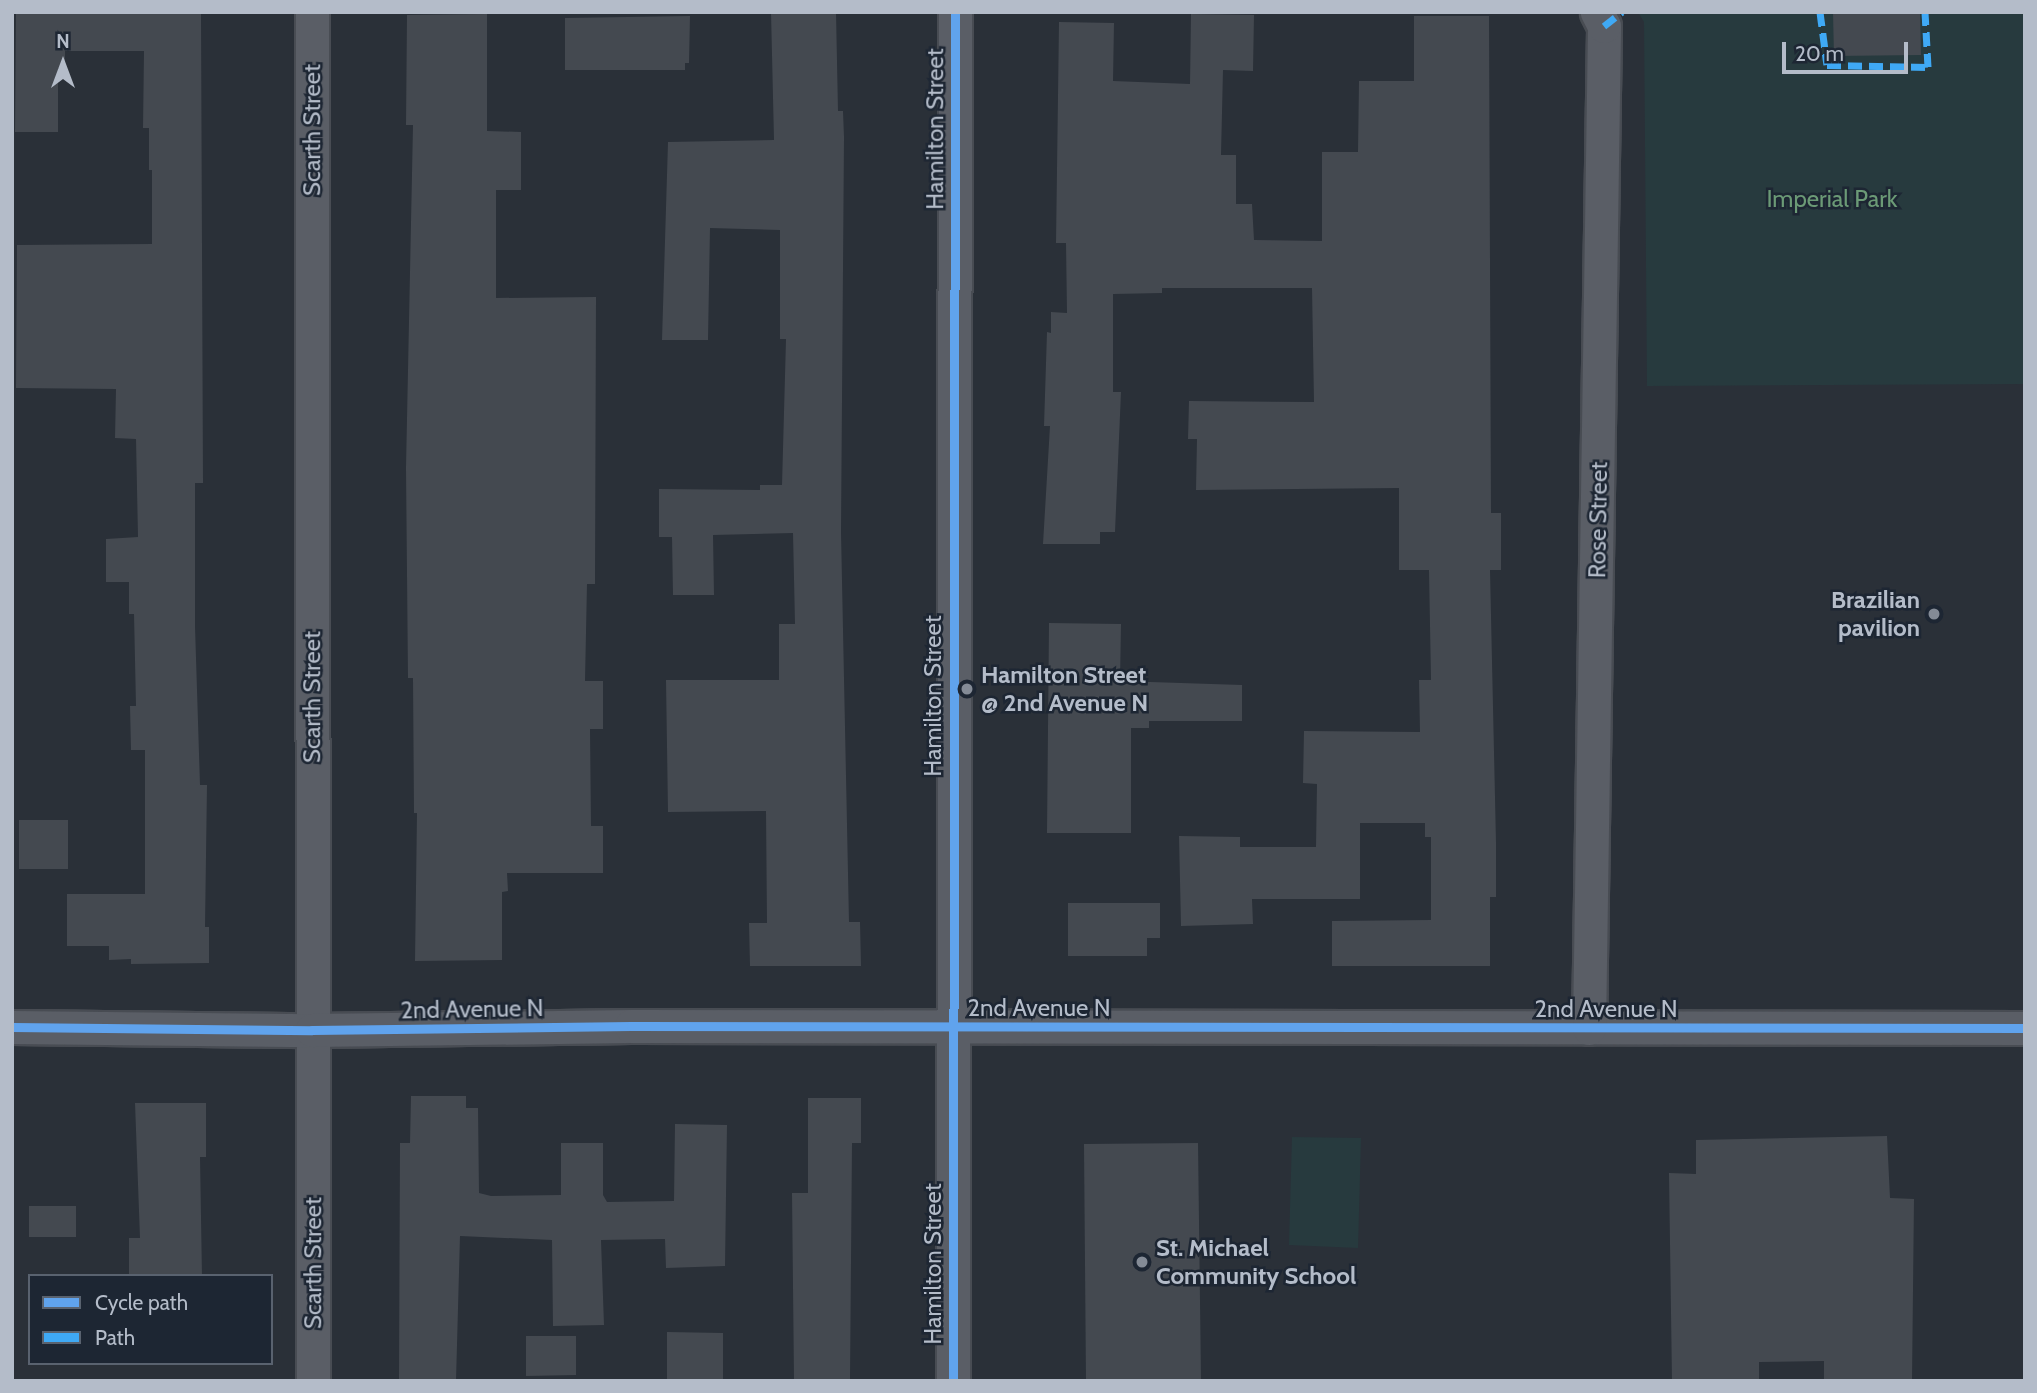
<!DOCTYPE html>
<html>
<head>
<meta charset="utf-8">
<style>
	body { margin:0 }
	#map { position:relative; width:2037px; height:1393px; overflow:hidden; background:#2a3038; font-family:Cabin,sans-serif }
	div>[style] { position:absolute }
	.green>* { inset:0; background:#273a3e }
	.building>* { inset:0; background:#444950 }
	.roads { filter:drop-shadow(2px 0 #484c53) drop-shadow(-2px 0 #484c53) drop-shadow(0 2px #484c53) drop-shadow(0 -2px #484c53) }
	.street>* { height:33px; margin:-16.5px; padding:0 16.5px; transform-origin:16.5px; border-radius:16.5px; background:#5a5e66 }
	.quiet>* { height:7px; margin-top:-3.5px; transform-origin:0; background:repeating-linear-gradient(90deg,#3fa9f5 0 14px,transparent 0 21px) }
	.cycleway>* { height:9px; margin:-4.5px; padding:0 4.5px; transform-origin:4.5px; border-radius:4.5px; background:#60a3ed }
	.dots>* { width:19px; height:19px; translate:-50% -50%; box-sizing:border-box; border:4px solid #1d2633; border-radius:50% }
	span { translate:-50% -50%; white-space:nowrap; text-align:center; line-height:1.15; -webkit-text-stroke:5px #1d2633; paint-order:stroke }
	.street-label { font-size:24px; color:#b4bcc9 }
	.park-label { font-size:24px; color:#6b9a76 }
	.poi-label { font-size:24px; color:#b4bcc9; font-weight:700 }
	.right { translate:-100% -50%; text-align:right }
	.left { translate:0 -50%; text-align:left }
	.frame { position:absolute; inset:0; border:14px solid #b4bcc9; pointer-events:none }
	.legend { position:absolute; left:28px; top:1274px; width:245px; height:91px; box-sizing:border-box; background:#1d2633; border:2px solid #59626f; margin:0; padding:9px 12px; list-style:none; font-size:21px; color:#b4bcc9 }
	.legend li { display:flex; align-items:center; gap:14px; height:35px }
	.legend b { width:35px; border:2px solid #59626f }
	.north { position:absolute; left:28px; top:28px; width:70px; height:70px; -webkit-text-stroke:5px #1d2633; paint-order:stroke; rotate:0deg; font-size:19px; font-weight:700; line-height:28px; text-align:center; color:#b4bcc9 }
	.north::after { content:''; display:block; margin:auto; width:24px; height:32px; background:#b4bcc9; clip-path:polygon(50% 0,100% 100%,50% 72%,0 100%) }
	.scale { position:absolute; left:1782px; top:42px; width:126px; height:32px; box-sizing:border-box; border:4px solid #b4bcc9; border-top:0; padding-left:9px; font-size:21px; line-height:24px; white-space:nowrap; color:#b4bcc9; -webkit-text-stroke:5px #1d2633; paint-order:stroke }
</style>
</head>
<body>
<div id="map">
	<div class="green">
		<div style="clip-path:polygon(1638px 12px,2025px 12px,2025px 384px,1647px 386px,1644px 22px)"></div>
		<div style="clip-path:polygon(1292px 1137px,1361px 1138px,1358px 1248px,1289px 1245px)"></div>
	</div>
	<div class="building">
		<div style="clip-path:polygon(16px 12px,201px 12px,203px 483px,195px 483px,195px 626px,200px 785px,207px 785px,205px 927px,209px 927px,209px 963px,131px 964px,131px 959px,109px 960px,109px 946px,67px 946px,67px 894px,145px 894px,145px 750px,131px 750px,130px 706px,136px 706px,134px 614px,129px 614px,129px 582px,106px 582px,106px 539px,138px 537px,136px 439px,115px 438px,116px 389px,16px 388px,17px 245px,152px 244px,152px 170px,149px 170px,149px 128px,143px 128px,144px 51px,65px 51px,65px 68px,58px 68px,58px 132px,15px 132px)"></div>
		<div style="clip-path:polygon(771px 12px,836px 12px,838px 111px,843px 111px,844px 137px,841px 532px,849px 922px,860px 922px,861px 966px,750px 966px,749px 923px,767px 923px,766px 811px,668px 812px,666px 680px,779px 680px,779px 624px,795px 624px,793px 533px,713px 535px,714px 595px,673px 595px,672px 537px,659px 537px,659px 489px,760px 490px,760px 485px,782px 485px,786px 339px,780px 339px,780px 230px,710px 228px,708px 340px,662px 340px,668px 142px,774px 140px)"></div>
		<div style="clip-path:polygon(1833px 12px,1920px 12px,1921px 55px,1834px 56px)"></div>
		<div style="clip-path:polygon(487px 14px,487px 131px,521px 132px,521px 190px,496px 190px,496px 298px,596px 297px,595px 584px,587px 584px,585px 681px,603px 681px,603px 729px,590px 729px,591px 826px,603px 826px,603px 873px,507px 873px,508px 891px,502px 892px,502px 960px,415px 961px,417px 813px,414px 813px,413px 678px,408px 678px,406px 468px,413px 125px,406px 125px,407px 15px)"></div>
		<div style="clip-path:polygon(1191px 14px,1254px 15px,1253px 71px,1223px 70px,1221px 155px,1236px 155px,1236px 204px,1252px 204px,1254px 240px,1322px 241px,1322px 152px,1358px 152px,1359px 81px,1414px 81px,1414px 16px,1489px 16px,1491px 513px,1501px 513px,1501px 570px,1490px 570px,1496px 843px,1496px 897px,1490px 897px,1490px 966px,1332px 966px,1332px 921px,1431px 920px,1431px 837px,1425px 837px,1425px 823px,1360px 823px,1360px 899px,1252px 899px,1253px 924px,1181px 926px,1179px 836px,1240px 837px,1240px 847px,1316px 847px,1317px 784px,1303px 783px,1304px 731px,1420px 732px,1419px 680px,1431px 680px,1429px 570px,1399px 570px,1399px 488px,1196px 490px,1197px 439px,1188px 439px,1189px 401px,1314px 402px,1312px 288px,1162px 288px,1162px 293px,1113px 294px,1113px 392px,1121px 392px,1115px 532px,1100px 532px,1100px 544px,1043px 544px,1050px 426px,1044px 426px,1047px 332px,1051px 333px,1051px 312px,1067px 313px,1066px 243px,1056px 243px,1059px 22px,1114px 23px,1113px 81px,1190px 84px)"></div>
		<div style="clip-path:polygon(690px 16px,689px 63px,685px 63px,685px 70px,565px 70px,565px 18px)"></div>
		<div style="clip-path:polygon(1049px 623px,1121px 624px,1120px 681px,1242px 685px,1242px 721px,1149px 721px,1149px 728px,1131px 728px,1131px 833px,1047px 833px)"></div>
		<div style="clip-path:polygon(19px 820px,68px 820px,68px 869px,19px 869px)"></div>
		<div style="clip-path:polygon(1068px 903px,1160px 903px,1160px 938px,1147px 938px,1147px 956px,1068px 956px)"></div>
		<div style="clip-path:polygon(411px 1096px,466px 1096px,466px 1108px,478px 1108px,479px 1193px,491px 1196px,561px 1195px,561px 1143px,603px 1143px,603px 1195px,607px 1202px,674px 1201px,675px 1124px,727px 1125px,725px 1266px,666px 1268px,665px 1239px,601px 1240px,604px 1325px,553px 1326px,552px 1240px,460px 1236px,456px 1381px,399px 1381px,400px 1143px,410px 1143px)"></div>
		<div style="clip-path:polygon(808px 1098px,861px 1098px,861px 1143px,852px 1143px,850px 1379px,794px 1379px,792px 1193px,808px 1193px)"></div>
		<div style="clip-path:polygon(135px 1103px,206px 1103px,206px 1157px,200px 1157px,202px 1276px,129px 1276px,129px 1238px,140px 1238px)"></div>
		<div style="clip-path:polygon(1887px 1136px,1890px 1198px,1914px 1199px,1912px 1381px,1824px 1381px,1824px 1361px,1759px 1362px,1759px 1381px,1672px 1381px,1669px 1173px,1696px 1174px,1696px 1140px)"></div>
		<div style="clip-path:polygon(1198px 1143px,1201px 1381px,1086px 1381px,1084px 1144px)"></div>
		<div style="clip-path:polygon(29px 1206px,76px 1206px,76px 1237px,29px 1237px)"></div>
		<div style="clip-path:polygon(667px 1332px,723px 1333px,723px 1381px,667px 1381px)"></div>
		<div style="clip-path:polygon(526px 1336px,576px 1336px,576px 1375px,526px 1376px)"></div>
	</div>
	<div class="roads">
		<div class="street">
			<div style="left:312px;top:12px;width:1369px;rotate:89.96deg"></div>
			<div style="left:12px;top:1027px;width:300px;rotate:0.6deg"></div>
			<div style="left:312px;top:1030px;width:319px;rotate:-0.7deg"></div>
			<div style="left:631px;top:1026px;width:1394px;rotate:0.08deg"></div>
			<div style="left:1589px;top:1028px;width:1002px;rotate:-89.14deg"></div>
			<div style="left:1604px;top:26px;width:16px;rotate:-117deg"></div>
			<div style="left:953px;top:1381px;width:1369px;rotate:-89.92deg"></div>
		</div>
	</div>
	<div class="quiet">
		<div style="left:1820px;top:12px;width:53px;rotate:82.5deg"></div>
		<div style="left:1827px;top:65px;width:101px;rotate:1.1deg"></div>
		<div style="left:1928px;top:67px;width:55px;rotate:-93.1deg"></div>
		<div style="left:1604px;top:26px;width:23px;rotate:-38deg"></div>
	</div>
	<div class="cycleway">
		<div style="left:12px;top:1027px;width:300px;rotate:0.6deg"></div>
		<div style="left:312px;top:1030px;width:319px;rotate:-0.7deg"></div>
		<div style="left:631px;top:1026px;width:1394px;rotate:0.08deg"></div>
		<div style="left:953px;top:1381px;width:1369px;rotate:-89.92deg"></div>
	</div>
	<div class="dots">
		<div style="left:1934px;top:614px;background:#848b96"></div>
		<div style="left:967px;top:689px;background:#848b96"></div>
		<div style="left:1142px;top:1262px;background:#848b96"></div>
	</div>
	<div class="street-label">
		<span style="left:935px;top:129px;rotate:-90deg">Hamilton Street</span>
		<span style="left:312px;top:130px;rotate:-90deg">Scarth Street</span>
		<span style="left:1598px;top:520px;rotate:-89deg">Rose Street</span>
		<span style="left:933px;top:696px;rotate:-90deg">Hamilton Street</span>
		<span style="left:312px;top:697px;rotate:-90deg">Scarth Street</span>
		<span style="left:1039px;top:1008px">2nd Avenue N</span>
		<span style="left:472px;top:1009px;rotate:-1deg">2nd Avenue N</span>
		<span style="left:1606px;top:1009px">2nd Avenue N</span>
		<span style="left:313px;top:1263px;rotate:-90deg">Scarth Street</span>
		<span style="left:933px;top:1264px;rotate:-90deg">Hamilton Street</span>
	</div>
	<div class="park-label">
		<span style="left:1832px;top:199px">Imperial Park</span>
	</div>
	<div class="poi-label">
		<span class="right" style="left:1920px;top:614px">Brazilian<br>pavilion</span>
		<span class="left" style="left:981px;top:689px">Hamilton Street<br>@ 2nd Avenue N</span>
		<span class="left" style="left:1156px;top:1262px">St. Michael<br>Community School</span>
	</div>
	<div class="frame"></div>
	<ul class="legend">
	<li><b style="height:9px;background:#60a3ed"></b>Cycle path</li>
	<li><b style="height:9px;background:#3fa9f5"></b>Path</li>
	</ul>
	<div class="north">N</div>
	<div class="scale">20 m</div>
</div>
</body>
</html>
